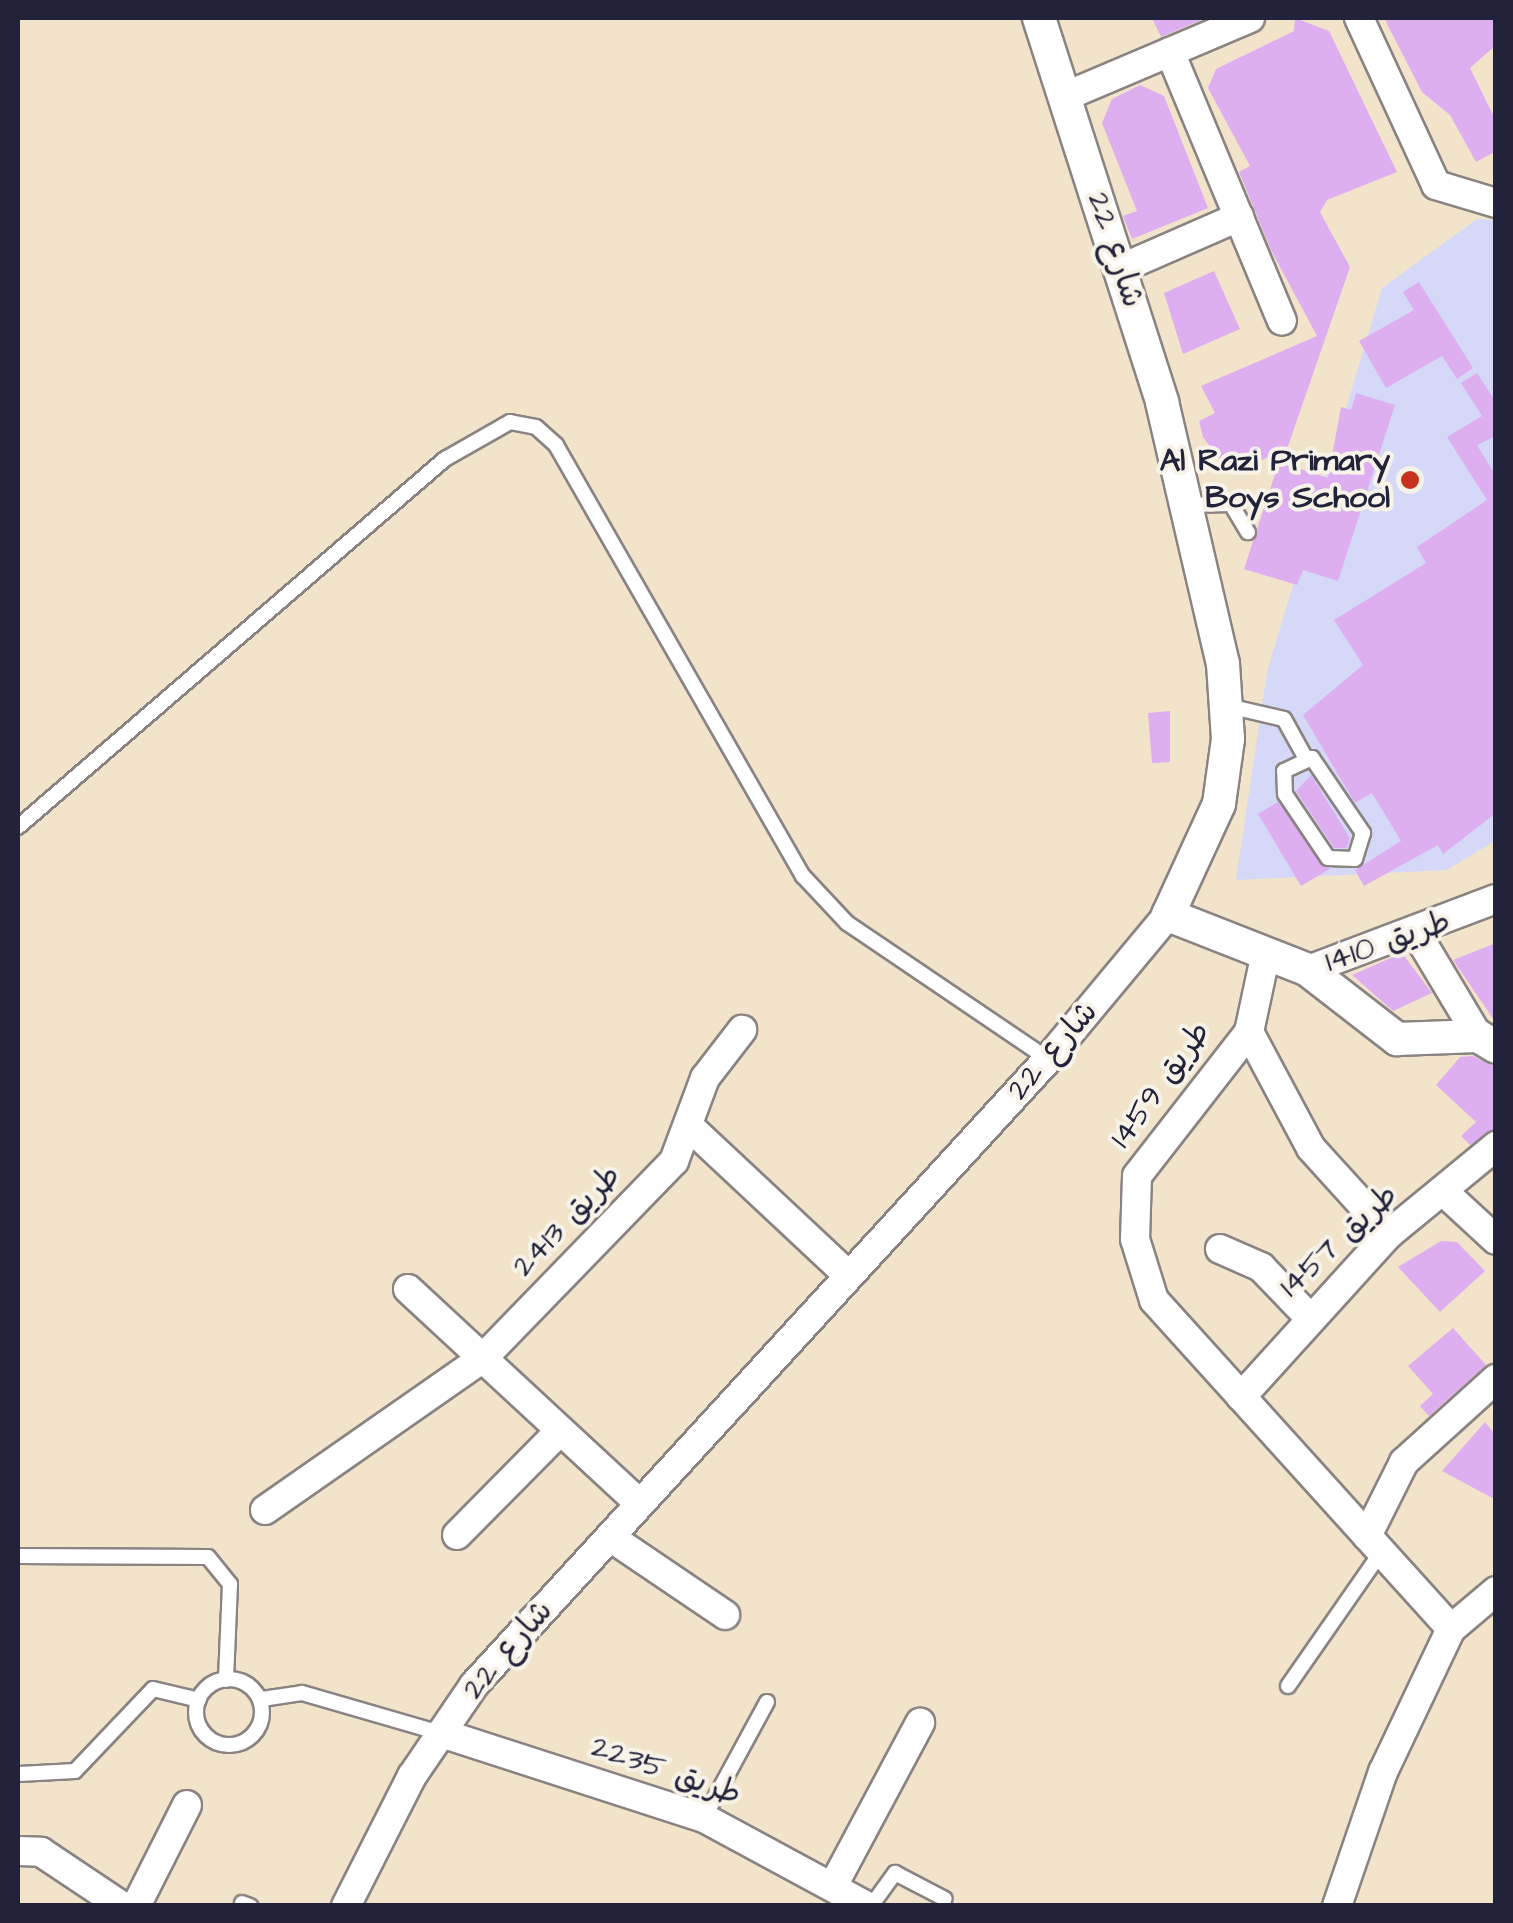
<!DOCTYPE html>
<html>
<head>
<meta charset="utf-8">
<style>
	body { margin:0 }
	#map { position:relative; width:1513px; height:1923px; overflow:hidden; background:#f1e4ca; font-family:"Architects Daughter","Playpen Sans Arabic",sans-serif }
	div>[style] { position:absolute }
	.built>* { inset:0; background:#d6d8f8 }
	.building>* { inset:0; background:#ddaff0 }
	.roads { filter:drop-shadow(2px 0 #8a8382) drop-shadow(-2px 0 #8a8382) drop-shadow(0 2px #8a8382) drop-shadow(0 -2px #8a8382) }
	.service>* { height:14px; margin:-7px; padding:0 7px; transform-origin:7px; border-radius:7px; background:#fff }
	.service>.ring { margin:-7px; padding:0; box-sizing:content-box; background:none; border:14px solid #fff; border-radius:50% }
	.minor>* { height:28px; margin:-14px; padding:0 14px; transform-origin:14px; border-radius:14px; background:#fff }
	.tertiary>* { height:32px; margin:-16px; padding:0 16px; transform-origin:16px; border-radius:16px; background:#fff }
	.dots>* { width:28px; height:28px; translate:-50% -50%; box-sizing:border-box; border:5px solid #f7f3e8; border-radius:50% }
	span { translate:-50% -50%; white-space:nowrap; text-align:center; line-height:1.15; -webkit-text-stroke:8px #f7f3e8; paint-order:stroke }
	.street-label { font-size:32px; color:#22223b }
	.poi-label { font-size:32px; color:#22223b; font-weight:700 }
	.right { translate:-100% -50%; text-align:right }
	.frame { position:absolute; inset:0; border:20px solid #22223b; pointer-events:none }
</style>
</head>
<body>
<div id="map">
	<div class="built">
		<div style="clip-path:polygon(1477px 219px,1495px 220px,1495px 841px,1447px 870px,1236px 880px,1267px 672px,1382px 288px)"></div>
	</div>
	<div class="building">
		<div style="clip-path:polygon(1152px 18px,1206px 18px,1161px 37px)"></div>
		<div style="clip-path:polygon(1295px 18px,1329px 31px,1397px 172px,1327px 200px,1320px 212px,1350px 267px,1287px 449px,1230px 474px,1203px 437px,1199px 421px,1215px 413px,1201px 386px,1317px 336px,1271px 250px,1239px 172px,1250px 166px,1208px 88px,1216px 69px,1294px 31px)"></div>
		<div style="clip-path:polygon(1384px 18px,1496px 18px,1496px 45px,1470px 68px,1496px 121px,1496px 151px,1476px 162px,1450px 115px,1422px 92px)"></div>
		<div style="clip-path:polygon(1140px 85px,1164px 96px,1208px 208px,1132px 239px,1123px 216px,1137px 211px,1102px 123px,1112px 99px)"></div>
		<div style="clip-path:polygon(1214px 271px,1240px 329px,1183px 354px,1164px 293px)"></div>
		<div style="clip-path:polygon(1419px 282px,1473px 368px,1457px 379px,1442px 356px,1386px 388px,1359px 341px,1414px 310px,1403px 292px)"></div>
		<div style="clip-path:polygon(1477px 373px,1496px 402px,1496px 436px,1477px 445px,1496px 476px,1496px 813px,1443px 854px,1438px 845px,1364px 886px,1355px 870px,1401px 841px,1372px 793px,1355px 803px,1303px 715px,1363px 665px,1334px 620px,1426px 563px,1417px 547px,1487px 500px,1447px 437px,1482px 416px,1461px 383px)"></div>
		<div style="clip-path:polygon(1356px 393px,1395px 405px,1338px 581px,1303px 570px,1297px 585px,1244px 569px,1279px 462px,1328px 478px,1341px 407px,1351px 410px)"></div>
		<div style="clip-path:polygon(1170px 711px,1170px 762px,1152px 763px,1148px 713px)"></div>
		<div style="clip-path:polygon(1311px 775px,1350px 838px,1347px 848px,1334px 848px,1296px 791px)"></div>
		<div style="clip-path:polygon(1278px 802px,1330px 869px,1301px 886px,1258px 814px)"></div>
		<div style="clip-path:polygon(1496px 943px,1496px 1023px,1453px 960px)"></div>
		<div style="clip-path:polygon(1402px 953px,1432px 993px,1393px 1011px,1352px 975px)"></div>
		<div style="clip-path:polygon(1473px 1056px,1496px 1067px,1496px 1129px,1470px 1145px,1461px 1136px,1476px 1122px,1436px 1085px,1460px 1057px)"></div>
		<div style="clip-path:polygon(1441px 1241px,1457px 1242px,1485px 1271px,1440px 1312px,1398px 1267px)"></div>
		<div style="clip-path:polygon(1453px 1328px,1486px 1365px,1429px 1416px,1420px 1406px,1433px 1394px,1408px 1366px)"></div>
		<div style="clip-path:polygon(1485px 1422px,1496px 1436px,1496px 1500px,1442px 1471px)"></div>
	</div>
	<div class="roads">
		<div class="service">
			<div style="left:1188px;top:505px;width:43px;rotate:-1.3deg"></div>
			<div style="left:1231px;top:504px;width:33px;rotate:59deg"></div>
			<div style="left:1228px;top:706px;width:57px;rotate:13.1deg"></div>
			<div style="left:1284px;top:719px;width:43px;rotate:61.1deg"></div>
			<div style="left:1312px;top:758px;width:91px;rotate:55.8deg"></div>
			<div style="left:1363px;top:833px;width:27px;rotate:107deg"></div>
			<div style="left:1355px;top:859px;width:27px;rotate:-178deg"></div>
			<div style="left:1328px;top:858px;width:77px;rotate:-123.9deg"></div>
			<div style="left:1285px;top:794px;width:23px;rotate:-92deg"></div>
			<div style="left:1284px;top:771px;width:31px;rotate:-25deg"></div>
			<div style="left:18px;top:827px;width:564px;rotate:-40.76deg"></div>
			<div style="left:445px;top:459px;width:75px;rotate:-29.6deg"></div>
			<div style="left:510px;top:422px;width:26px;rotate:11deg"></div>
			<div style="left:536px;top:427px;width:27px;rotate:42deg"></div>
			<div style="left:556px;top:445px;width:497px;rotate:60.2deg"></div>
			<div style="left:803px;top:876px;width:64px;rotate:46.9deg"></div>
			<div style="left:847px;top:923px;width:243px;rotate:34.1deg"></div>
			<div style="left:18px;top:1556px;width:190px;rotate:0.3deg"></div>
			<div style="left:208px;top:1557px;width:35px;rotate:51deg"></div>
			<div style="left:230px;top:1584px;width:96px;rotate:92.4deg"></div>
			<div class="ring" style="left:196px;top:1679px;width:52px;height:52px"></div>
			<div style="left:1288px;top:1686px;width:163px;rotate:-55.2deg"></div>
			<div style="left:262px;top:1699px;width:40px;rotate:-8.5deg"></div>
			<div style="left:302px;top:1693px;width:145px;rotate:16.1deg"></div>
			<div style="left:19px;top:1774px;width:56px;rotate:-3.1deg"></div>
			<div style="left:75px;top:1771px;width:113px;rotate:-46.4deg"></div>
			<div style="left:153px;top:1689px;width:47px;rotate:13.4deg"></div>
			<div style="left:704px;top:1818px;width:132px;rotate:-61.5deg"></div>
			<div style="left:242px;top:1903px;width:9px;rotate:21deg"></div>
			<div style="left:871px;top:1906px;width:41px;rotate:-54deg"></div>
			<div style="left:895px;top:1873px;width:56px;rotate:27.5deg"></div>
		</div>
		<div class="minor">
			<div style="left:1359px;top:18px;width:184px;rotate:65.2deg"></div>
			<div style="left:1436px;top:185px;width:63px;rotate:16.7deg"></div>
			<div style="left:1170px;top:52px;width:291px;rotate:67.4deg"></div>
			<div style="left:1064px;top:97px;width:202px;rotate:-23deg"></div>
			<div style="left:1122px;top:268px;width:128px;rotate:-23.6deg"></div>
			<div style="left:1417px;top:934px;width:119px;rotate:59.1deg"></div>
			<div style="left:1308px;top:970px;width:201px;rotate:-20.7deg"></div>
			<div style="left:1249px;top:1032px;width:81px;rotate:-77.9deg"></div>
			<div style="left:691px;top:1128px;width:216px;rotate:43.1deg"></div>
			<div style="left:1445px;top:1193px;width:69px;rotate:42.7deg"></div>
			<div style="left:1389px;top:1234px;width:116px;rotate:-132.2deg"></div>
			<div style="left:1311px;top:1148px;width:132px;rotate:-118.1deg"></div>
			<div style="left:1249px;top:1032px;width:182px;rotate:127.9deg"></div>
			<div style="left:1137px;top:1176px;width:63px;rotate:91.8deg"></div>
			<div style="left:1135px;top:1239px;width:64px;rotate:72.7deg"></div>
			<div style="left:1154px;top:1300px;width:443px;rotate:47.9deg"></div>
			<div style="left:1220px;top:1249px;width:45px;rotate:23.7deg"></div>
			<div style="left:1261px;top:1267px;width:66px;rotate:46.2deg"></div>
			<div style="left:408px;top:1289px;width:316px;rotate:42.8deg"></div>
			<div style="left:1241px;top:1397px;width:220px;rotate:-47.8deg"></div>
			<div style="left:1389px;top:1234px;width:139px;rotate:-39.4deg"></div>
			<div style="left:265px;top:1510px;width:267px;rotate:-34.9deg"></div>
			<div style="left:484px;top:1357px;width:273px;rotate:-45.9deg"></div>
			<div style="left:674px;top:1161px;width:89px;rotate:-69.5deg"></div>
			<div style="left:705px;top:1078px;width:61px;rotate:-52.4deg"></div>
			<div style="left:457px;top:1535px;width:145px;rotate:-45.3deg"></div>
			<div style="left:1367px;top:1536px;width:83px;rotate:-63.4deg"></div>
			<div style="left:1404px;top:1462px;width:124px;rotate:-42.1deg"></div>
			<div style="left:610px;top:1537px;width:139px;rotate:34.1deg"></div>
			<div style="left:441px;top:1733px;width:276px;rotate:17.9deg"></div>
			<div style="left:704px;top:1818px;width:185px;rotate:28.4deg"></div>
			<div style="left:18px;top:1851px;width:23px;rotate:2deg"></div>
			<div style="left:41px;top:1852px;width:97px;rotate:33.7deg"></div>
			<div style="left:834px;top:1884px;width:183px;rotate:-61.9deg"></div>
			<div style="left:136px;top:1906px;width:113px;rotate:-63.2deg"></div>
			<div style="left:346px;top:1906px;width:146px;rotate:-63.1deg"></div>
			<div style="left:412px;top:1776px;width:110px;rotate:-55.7deg"></div>
			<div style="left:474px;top:1685px;width:849px;rotate:-47.48deg"></div>
			<div style="left:1048px;top:1059px;width:187px;rotate:-50.2deg"></div>
			<div style="left:1337px;top:1906px;width:142px;rotate:-71.1deg"></div>
			<div style="left:1383px;top:1772px;width:158px;rotate:-64.6deg"></div>
			<div style="left:1451px;top:1629px;width:59px;rotate:-40.2deg"></div>
		</div>
		<div class="tertiary">
			<div style="left:1039px;top:18px;width:403px;rotate:72.2deg"></div>
			<div style="left:1162px;top:402px;width:269px;rotate:76.9deg"></div>
			<div style="left:1223px;top:664px;width:75px;rotate:86.2deg"></div>
			<div style="left:1228px;top:739px;width:66px;rotate:97.9deg"></div>
			<div style="left:1219px;top:804px;width:122px;rotate:114.7deg"></div>
			<div style="left:1168px;top:915px;width:150px;rotate:21.4deg"></div>
			<div style="left:1308px;top:970px;width:113px;rotate:37.8deg"></div>
			<div style="left:1397px;top:1039px;width:81px;rotate:-2.1deg"></div>
			<div style="left:1478px;top:1036px;width:21px;rotate:31deg"></div>
		</div>
	</div>
	<div class="dots">
		<div style="left:1410px;top:480px;background:#c8321e"></div>
	</div>
	<div class="street-label">
		<span style="left:1115px;top:250px;rotate:72deg">شارع 22</span>
		<span style="left:1388px;top:942px;rotate:-19deg">طريق 1410</span>
		<span style="left:1053px;top:1051px;rotate:-49deg">شارع 22</span>
		<span style="left:1161px;top:1085px;rotate:-54deg">طريق 1459</span>
		<span style="left:567px;top:1221px;rotate:-46deg">طريق 2413</span>
		<span style="left:1339px;top:1241px;rotate:-43deg">طريق 1457</span>
		<span style="left:508px;top:1650px;rotate:-49deg">شارع 22</span>
		<span style="left:666px;top:1771px;rotate:19deg">طريق 2235</span>
	</div>
	<div class="poi-label">
		<span class="right" style="left:1390px;top:480px">Al Razi Primary<br>Boys School</span>
	</div>
	<div class="frame"></div>
</div>
</body>
</html>
